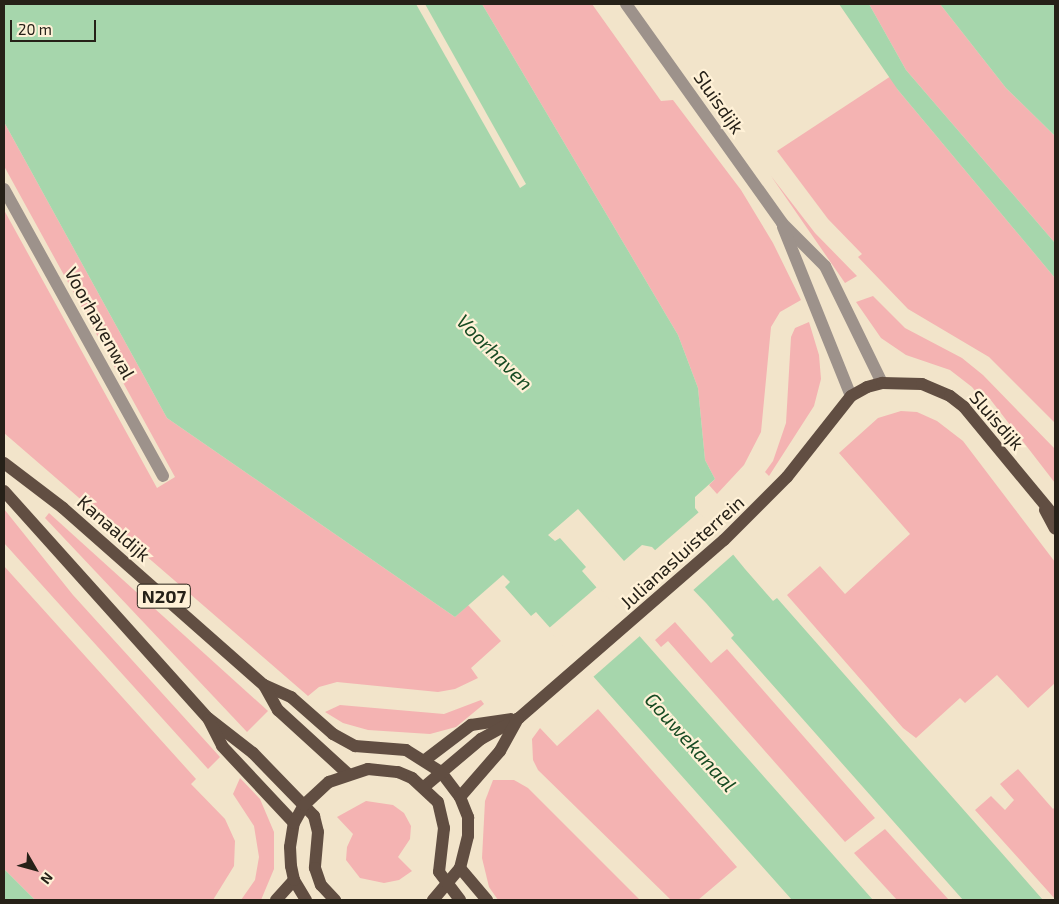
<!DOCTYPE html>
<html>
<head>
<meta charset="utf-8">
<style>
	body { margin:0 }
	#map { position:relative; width:1059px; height:904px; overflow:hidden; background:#f2e4ca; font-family:"Exo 2",sans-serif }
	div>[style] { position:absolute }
	.green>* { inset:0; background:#f4b3b2 }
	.water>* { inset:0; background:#a6d6ac }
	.pier>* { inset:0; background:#f2e4ca }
	.minor>* { height:12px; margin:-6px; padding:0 6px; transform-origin:6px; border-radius:6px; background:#9d928b }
	.major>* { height:12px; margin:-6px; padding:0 6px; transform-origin:6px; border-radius:6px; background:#614e42 }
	span { translate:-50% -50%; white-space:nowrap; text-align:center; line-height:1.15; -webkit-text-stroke:4.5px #fff1d7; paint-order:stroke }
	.shield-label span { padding:1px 4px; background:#fff1d7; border:1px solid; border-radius:4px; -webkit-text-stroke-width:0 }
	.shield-label { font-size:18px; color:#262118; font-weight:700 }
	.street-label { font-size:19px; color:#262118 }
	.water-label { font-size:20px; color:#174b23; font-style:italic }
	.frame { position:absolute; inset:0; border:5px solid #262118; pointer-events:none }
	.north { position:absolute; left:10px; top:844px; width:50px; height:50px; -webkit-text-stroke:4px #fff1d7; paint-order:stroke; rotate:128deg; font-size:14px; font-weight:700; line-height:20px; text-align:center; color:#262118 }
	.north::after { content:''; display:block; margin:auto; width:18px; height:22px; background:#262118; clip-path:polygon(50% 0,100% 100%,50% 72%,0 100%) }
	.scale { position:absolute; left:10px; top:20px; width:86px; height:22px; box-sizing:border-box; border:2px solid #262118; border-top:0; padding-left:6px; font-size:15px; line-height:18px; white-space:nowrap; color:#262118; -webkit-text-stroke:4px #fff1d7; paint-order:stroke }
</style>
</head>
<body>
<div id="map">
	<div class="green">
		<div style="clip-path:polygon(482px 4px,592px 4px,661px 101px,673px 100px,741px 190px,773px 243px,801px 300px,780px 312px,771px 327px,761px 432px,744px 465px,717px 494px,709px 485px,715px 479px,705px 460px,698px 388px,678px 335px)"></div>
		<div style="clip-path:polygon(869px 4px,940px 4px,1006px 88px,1055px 136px,1055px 243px,906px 70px)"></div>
		<div style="clip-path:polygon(891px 76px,898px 90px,1055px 278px,1055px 423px,989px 357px,908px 309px,858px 257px,862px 254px,828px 219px,777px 151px)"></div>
		<div style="clip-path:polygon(4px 122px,167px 418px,455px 617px,468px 605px,501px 641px,471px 668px,478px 678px,455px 689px,438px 692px,337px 682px,319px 687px,308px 696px,4px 433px,4px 210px,157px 488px,175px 477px,4px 166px)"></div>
		<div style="clip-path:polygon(771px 176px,815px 233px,857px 276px,845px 283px)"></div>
		<div style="clip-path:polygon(873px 296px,905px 328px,962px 358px,983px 375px,1055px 449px,1055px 483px,990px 399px,983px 401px,972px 387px,950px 370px,906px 355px,881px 338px,856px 302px)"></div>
		<div style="clip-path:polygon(809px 322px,819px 355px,821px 379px,814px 406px,769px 476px,765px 472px,773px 461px,786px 423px,791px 337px,795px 328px)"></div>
		<div style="clip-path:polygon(901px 411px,917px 412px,937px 421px,963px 441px,1055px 562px,1055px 683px,1028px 708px,997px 675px,965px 703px,960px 698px,916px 738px,903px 728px,787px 595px,820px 566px,845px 594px,910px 534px,839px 453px,878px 418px)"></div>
		<div style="clip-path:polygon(4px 509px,73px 595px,220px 757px,208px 769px,4px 543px)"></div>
		<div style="clip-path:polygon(49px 513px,268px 711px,247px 732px,45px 518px)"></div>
		<div style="clip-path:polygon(4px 566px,196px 779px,191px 784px,225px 819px,235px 841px,234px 866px,213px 900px,35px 900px,4px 869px)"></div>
		<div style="clip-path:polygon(675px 622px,711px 663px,727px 649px,875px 818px,845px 842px,668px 641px,661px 647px,655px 640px)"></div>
		<div style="clip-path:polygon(481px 700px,484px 704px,456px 727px,430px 734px,368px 730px,343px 723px,325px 712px,340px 705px,444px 714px)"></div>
		<div style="clip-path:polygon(598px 709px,737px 867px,698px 900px,671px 900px,538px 770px,533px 760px,532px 739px,540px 728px,557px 746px)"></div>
		<div style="clip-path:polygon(1018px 769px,1053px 809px,1055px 807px,1055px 899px,975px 810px,991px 796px,1005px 810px,1014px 800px,1000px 784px)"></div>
		<div style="clip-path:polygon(240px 778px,260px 799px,274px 832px,274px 869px,261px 900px,241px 900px,255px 880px,259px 857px,254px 826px,233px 794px)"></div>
		<div style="clip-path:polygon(493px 780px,514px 780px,528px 788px,640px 900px,498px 900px,489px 887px,482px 858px,485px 801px)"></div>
		<div style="clip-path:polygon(366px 801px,393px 805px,404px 813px,411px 826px,410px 839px,398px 857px,412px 871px,399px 880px,384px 883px,360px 878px,346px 860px,347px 847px,353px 834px,337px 817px)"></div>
		<div style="clip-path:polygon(885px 829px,949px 900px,897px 900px,854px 853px)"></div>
	</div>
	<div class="water">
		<div style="clip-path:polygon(4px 4px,482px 4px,678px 335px,698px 388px,705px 460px,715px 479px,695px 497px,695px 508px,745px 569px,773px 601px,777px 598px,1043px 900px,963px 900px,731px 638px,734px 635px,706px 603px,652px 547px,642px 545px,624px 561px,578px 509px,548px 535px,555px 541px,560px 538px,586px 567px,582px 571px,873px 900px,792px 900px,536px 612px,531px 616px,505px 587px,510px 582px,503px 575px,455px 617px,167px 418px,4px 122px)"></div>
		<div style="clip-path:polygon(839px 4px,869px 4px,906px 70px,1055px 243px,1055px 278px,898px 90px)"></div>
		<div style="clip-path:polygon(940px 4px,1055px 4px,1055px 136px,1006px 88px)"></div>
		<div style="clip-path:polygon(4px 869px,35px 900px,4px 900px)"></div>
	</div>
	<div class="pier">
		<div style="clip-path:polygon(416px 4px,425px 4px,526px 184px,520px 188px)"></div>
		<div style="clip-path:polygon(699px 512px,735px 553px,691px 592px,653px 552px)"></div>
		<div style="clip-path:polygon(598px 586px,641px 635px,592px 678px,548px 629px)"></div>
	</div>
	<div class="minor">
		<div style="left:626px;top:4px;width:269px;rotate:54.5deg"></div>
		<div style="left:782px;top:223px;width:61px;rotate:45deg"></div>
		<div style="left:825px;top:266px;width:130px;rotate:64deg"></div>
		<div style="left:4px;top:189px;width:328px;rotate:61deg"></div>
		<div style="left:783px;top:227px;width:182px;rotate:68.1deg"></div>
	</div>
	<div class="major">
		<div style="left:4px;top:463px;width:74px;rotate:37.3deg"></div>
		<div style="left:63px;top:508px;width:268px;rotate:41.4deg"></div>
		<div style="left:264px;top:685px;width:30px;rotate:24deg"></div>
		<div style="left:291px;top:697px;width:56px;rotate:41.4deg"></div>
		<div style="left:333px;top:734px;width:25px;rotate:29deg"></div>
		<div style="left:355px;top:746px;width:51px;rotate:4.5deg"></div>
		<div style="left:406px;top:750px;width:41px;rotate:32.2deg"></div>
		<div style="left:441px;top:772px;width:31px;rotate:53deg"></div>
		<div style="left:460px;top:797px;width:22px;rotate:68deg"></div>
		<div style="left:468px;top:817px;width:19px;rotate:90deg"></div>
		<div style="left:468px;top:836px;width:33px;rotate:104deg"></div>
		<div style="left:460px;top:868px;width:42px;rotate:130.2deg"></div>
		<div style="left:4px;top:491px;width:305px;rotate:48.1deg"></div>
		<div style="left:208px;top:718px;width:57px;rotate:37.9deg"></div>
		<div style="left:253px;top:753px;width:88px;rotate:45.9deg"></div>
		<div style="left:314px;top:816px;width:16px;rotate:76deg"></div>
		<div style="left:318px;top:832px;width:36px;rotate:95deg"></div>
		<div style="left:315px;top:868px;width:18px;rotate:71deg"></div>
		<div style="left:321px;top:885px;width:21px;rotate:47deg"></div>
		<div style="left:1045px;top:510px;width:21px;rotate:62deg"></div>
		<div style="left:264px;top:685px;width:29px;rotate:61deg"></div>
		<div style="left:278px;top:710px;width:93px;rotate:42.4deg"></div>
		<div style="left:209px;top:720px;width:29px;rotate:63deg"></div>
		<div style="left:222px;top:746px;width:105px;rotate:46.9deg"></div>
		<div style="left:425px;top:760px;width:58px;rotate:-37.3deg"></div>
		<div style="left:471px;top:725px;width:40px;rotate:-8.5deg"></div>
		<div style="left:424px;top:787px;width:75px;rotate:-40.1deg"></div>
		<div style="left:481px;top:739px;width:43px;rotate:-28.9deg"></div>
		<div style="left:519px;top:718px;width:271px;rotate:-41deg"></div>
		<div style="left:724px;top:540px;width:89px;rotate:-45deg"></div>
		<div style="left:787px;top:477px;width:103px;rotate:-51.7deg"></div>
		<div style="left:851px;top:396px;width:18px;rotate:-29deg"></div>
		<div style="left:867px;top:387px;width:16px;rotate:-15deg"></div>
		<div style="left:882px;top:383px;width:40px;rotate:1.4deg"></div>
		<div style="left:922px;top:384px;width:30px;rotate:23deg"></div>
		<div style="left:950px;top:396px;width:18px;rotate:38deg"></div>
		<div style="left:964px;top:407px;width:143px;rotate:50.4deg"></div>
		<div style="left:460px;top:797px;width:61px;rotate:-49deg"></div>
		<div style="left:500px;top:751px;width:37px;rotate:-61deg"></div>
		<div style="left:460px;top:868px;width:42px;rotate:49.8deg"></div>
		<div style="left:276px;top:900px;width:27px;rotate:-48deg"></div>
		<div style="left:306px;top:900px;width:23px;rotate:-121deg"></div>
		<div style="left:294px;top:880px;width:14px;rotate:-102deg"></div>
		<div style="left:291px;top:866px;width:19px;rotate:-93deg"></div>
		<div style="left:290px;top:847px;width:24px;rotate:-81deg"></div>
		<div style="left:294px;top:823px;width:21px;rotate:-61deg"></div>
		<div style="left:304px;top:805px;width:34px;rotate:-43deg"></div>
		<div style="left:329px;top:782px;width:41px;rotate:-18.4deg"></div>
		<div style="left:368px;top:769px;width:30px;rotate:6deg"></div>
		<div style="left:398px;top:772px;width:15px;rotate:23deg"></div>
		<div style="left:412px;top:778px;width:35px;rotate:43deg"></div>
		<div style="left:438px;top:802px;width:27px;rotate:77deg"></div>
		<div style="left:444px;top:828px;width:44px;rotate:96.5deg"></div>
		<div style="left:439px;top:872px;width:35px;rotate:53deg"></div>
	</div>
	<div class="shield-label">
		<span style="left:164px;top:596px">N207</span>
	</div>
	<div class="street-label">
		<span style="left:719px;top:102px;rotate:55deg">Sluisdijk</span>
		<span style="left:100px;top:323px;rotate:61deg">Voorhavenwal</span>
		<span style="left:997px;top:420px;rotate:49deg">Sluisdijk</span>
		<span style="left:114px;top:528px;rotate:41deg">Kanaaldijk</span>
		<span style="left:682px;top:552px;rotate:-42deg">Julianasluisterrein</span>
	</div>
	<div class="water-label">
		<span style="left:495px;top:352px;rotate:45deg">Voorhaven</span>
		<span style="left:691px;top:742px;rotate:48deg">Gouwekanaal</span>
	</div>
	<div class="frame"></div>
	<div class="north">N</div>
	<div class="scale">20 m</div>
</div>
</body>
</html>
